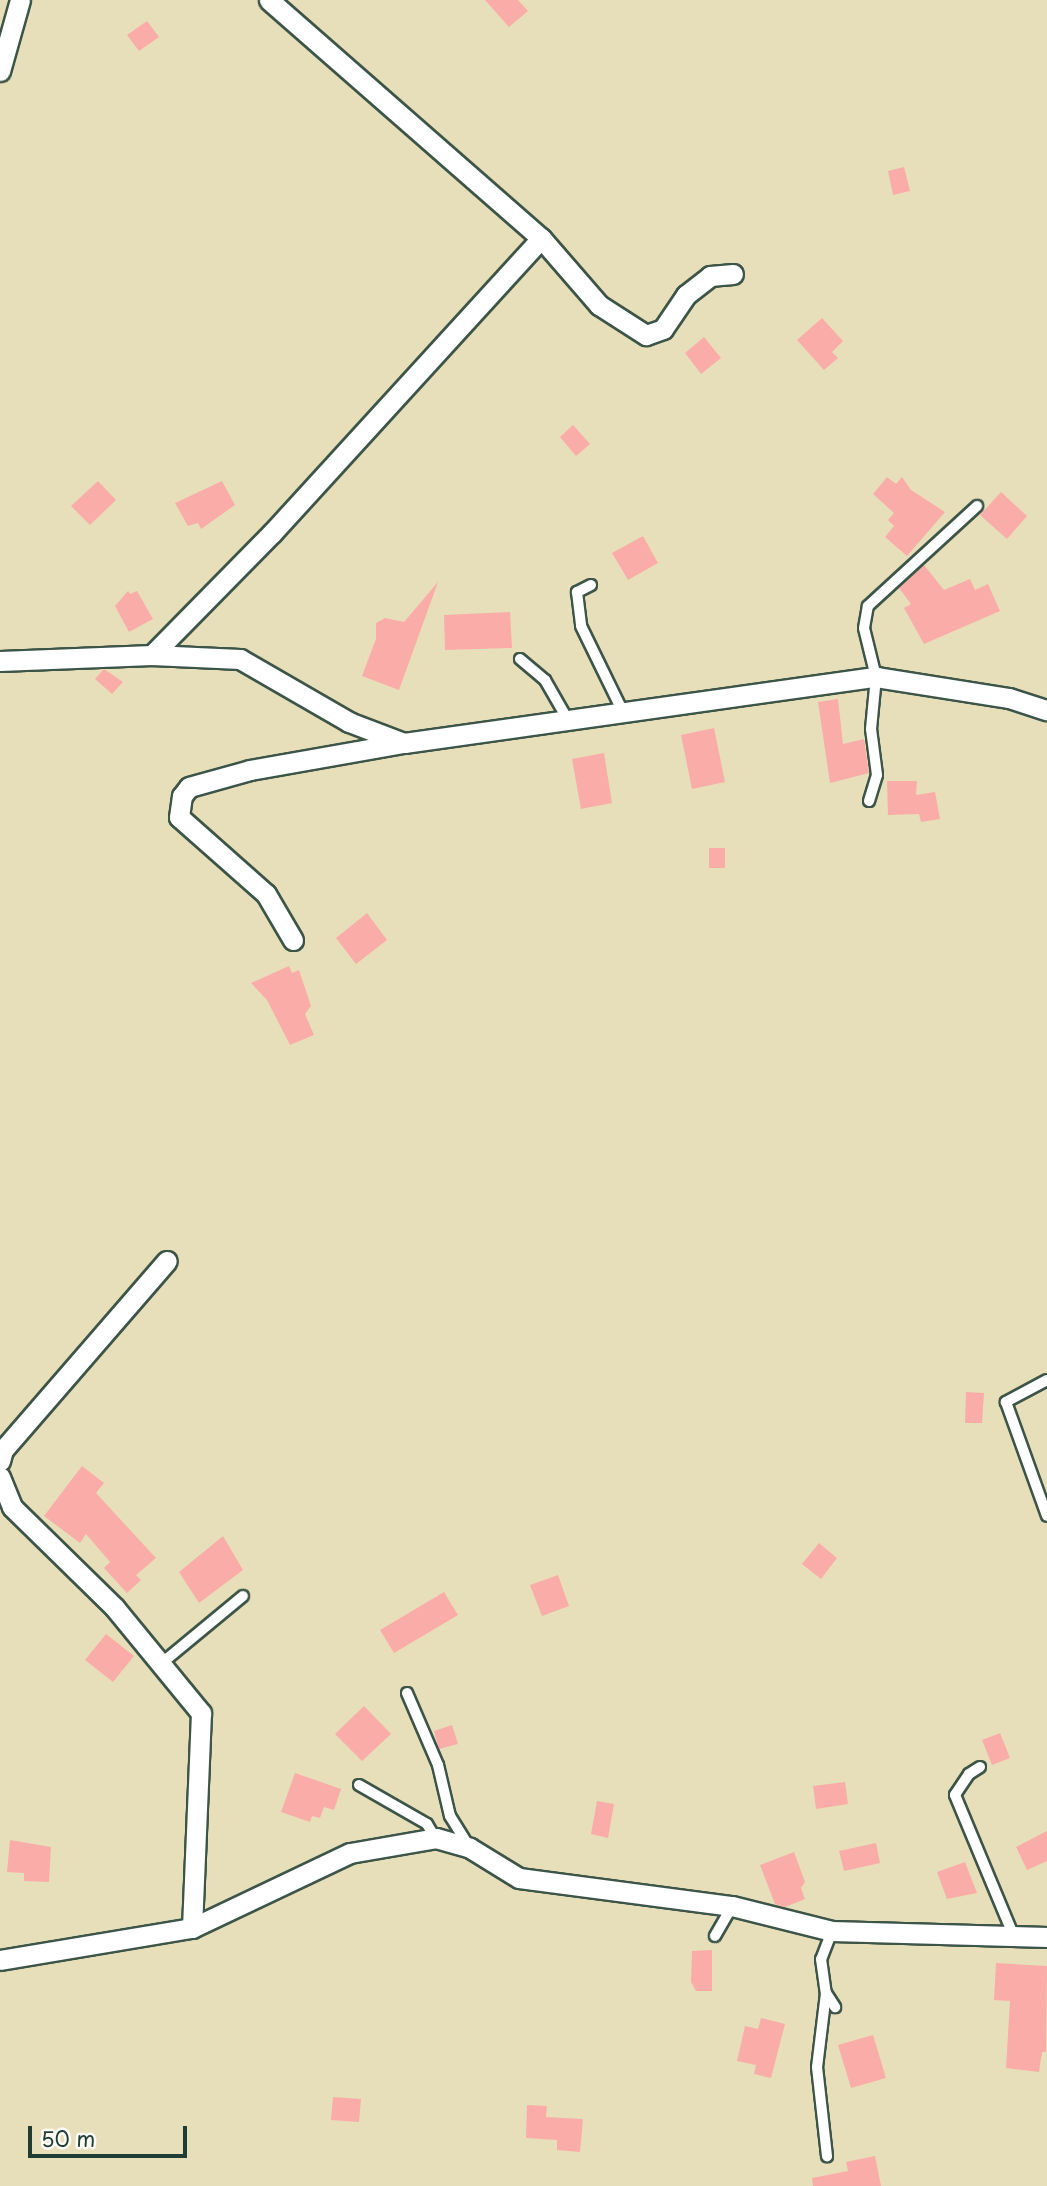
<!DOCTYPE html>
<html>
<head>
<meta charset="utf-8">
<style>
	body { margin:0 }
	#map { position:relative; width:1047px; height:2186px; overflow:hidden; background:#e7dfb9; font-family:"Playpen Sans",sans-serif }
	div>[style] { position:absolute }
	.building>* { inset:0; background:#faada8 }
	.roads { filter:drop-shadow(2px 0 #3d5548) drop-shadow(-2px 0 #3d5548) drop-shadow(0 2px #3d5548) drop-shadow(0 -2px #3d5548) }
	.lane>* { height:10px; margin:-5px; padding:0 5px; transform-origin:5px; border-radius:5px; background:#fff }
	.street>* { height:19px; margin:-9.5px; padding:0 9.5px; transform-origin:9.5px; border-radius:9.5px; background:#fff }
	span { translate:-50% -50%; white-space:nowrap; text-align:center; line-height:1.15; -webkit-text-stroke:5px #fdfcf7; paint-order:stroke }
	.scale { position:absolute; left:28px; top:2126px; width:159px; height:32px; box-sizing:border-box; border:4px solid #1f3d34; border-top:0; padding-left:9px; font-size:21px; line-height:24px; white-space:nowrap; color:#1f3d34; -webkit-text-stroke:5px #fdfcf7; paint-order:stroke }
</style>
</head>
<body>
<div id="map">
	<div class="building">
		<div style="clip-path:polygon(485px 0,518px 0,528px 11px,509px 27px)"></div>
		<div style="clip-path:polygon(147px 21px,159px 37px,139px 51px,127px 35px)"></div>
		<div style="clip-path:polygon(904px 167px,910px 191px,893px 195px,888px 171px)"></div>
		<div style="clip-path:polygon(822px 318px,843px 341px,832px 352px,838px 358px,824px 370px,797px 340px)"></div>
		<div style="clip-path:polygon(704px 337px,721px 358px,701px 374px,685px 353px)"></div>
		<div style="clip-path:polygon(573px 425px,590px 444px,576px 456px,560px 437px)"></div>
		<div style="clip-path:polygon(887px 477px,896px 484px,902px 477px,911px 490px,945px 512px,907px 556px,885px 537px,894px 526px,888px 520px,894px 513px,873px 494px)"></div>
		<div style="clip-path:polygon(98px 481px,116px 500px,90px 525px,71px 506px)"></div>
		<div style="clip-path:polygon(222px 481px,235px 505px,201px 529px,198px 523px,188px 526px,175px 503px)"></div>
		<div style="clip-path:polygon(1001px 492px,1027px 516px,1007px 539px,980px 515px)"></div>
		<div style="clip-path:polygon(643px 536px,658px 563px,628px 580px,612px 553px)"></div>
		<div style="clip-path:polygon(924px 565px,944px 590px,970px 579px,975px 590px,988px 584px,1000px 611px,924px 644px,904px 608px,911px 604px,899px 588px)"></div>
		<div style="clip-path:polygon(438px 582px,399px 690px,362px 676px,376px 639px,376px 623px,385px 618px,404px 622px)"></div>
		<div style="clip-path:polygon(128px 591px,130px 594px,137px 591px,153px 619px,129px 632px,115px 606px)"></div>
		<div style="clip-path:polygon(510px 612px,512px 648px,445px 650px,444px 615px)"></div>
		<div style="clip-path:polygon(104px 669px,123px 682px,112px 694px,95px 679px)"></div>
		<div style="clip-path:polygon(838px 699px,843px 744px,864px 739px,869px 773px,830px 783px,818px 702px)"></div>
		<div style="clip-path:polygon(714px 728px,725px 782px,692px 789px,681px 735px)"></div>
		<div style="clip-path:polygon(604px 753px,612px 803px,581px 809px,572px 759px)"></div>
		<div style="clip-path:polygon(887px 781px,917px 781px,916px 795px,935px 792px,940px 819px,921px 822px,919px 814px,888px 815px)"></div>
		<div style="clip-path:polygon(709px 848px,725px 848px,725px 868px,709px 868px)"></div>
		<div style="clip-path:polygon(367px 913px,387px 940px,356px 964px,336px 938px)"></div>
		<div style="clip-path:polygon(289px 966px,292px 973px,299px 970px,311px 1006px,305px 1014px,314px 1035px,290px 1045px,267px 1000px,251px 983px)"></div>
		<div style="clip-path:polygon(966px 1392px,984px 1393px,982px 1423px,965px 1423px)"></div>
		<div style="clip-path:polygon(82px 1466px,104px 1483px,96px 1493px,156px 1558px,136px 1575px,141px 1580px,127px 1593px,104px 1568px,110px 1562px,86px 1534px,80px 1543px,44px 1516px)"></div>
		<div style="clip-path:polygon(223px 1536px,243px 1570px,199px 1603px,179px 1572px)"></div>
		<div style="clip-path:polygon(819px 1543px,837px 1558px,821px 1579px,802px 1564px)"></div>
		<div style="clip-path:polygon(558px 1575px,569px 1606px,542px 1616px,530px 1585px)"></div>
		<div style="clip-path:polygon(444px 1592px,458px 1615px,394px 1653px,380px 1630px)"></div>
		<div style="clip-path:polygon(106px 1634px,134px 1656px,113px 1682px,85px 1660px)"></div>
		<div style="clip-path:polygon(364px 1706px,391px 1734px,362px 1761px,335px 1734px)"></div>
		<div style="clip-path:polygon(452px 1725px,458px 1744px,439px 1749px,434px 1731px)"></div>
		<div style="clip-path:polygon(1000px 1733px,1010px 1758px,992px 1765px,982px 1740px)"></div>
		<div style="clip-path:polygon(295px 1773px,341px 1789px,334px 1810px,324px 1807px,320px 1818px,312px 1816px,310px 1822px,281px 1812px)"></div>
		<div style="clip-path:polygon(845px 1782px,848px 1804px,816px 1809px,813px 1786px)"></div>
		<div style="clip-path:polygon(597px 1801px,614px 1804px,608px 1838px,591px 1834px)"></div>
		<div style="clip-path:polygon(1047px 1831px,1047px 1861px,1027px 1870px,1016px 1847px)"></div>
		<div style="clip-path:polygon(10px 1840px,51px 1847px,49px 1882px,24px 1881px,24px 1873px,7px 1872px)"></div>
		<div style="clip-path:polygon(876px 1843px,880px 1863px,844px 1871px,839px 1851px)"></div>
		<div style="clip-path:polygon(794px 1852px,805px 1882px,801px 1888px,805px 1899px,785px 1907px,775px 1904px,760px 1865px)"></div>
		<div style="clip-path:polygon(965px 1862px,977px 1893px,947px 1899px,937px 1872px)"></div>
		<div style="clip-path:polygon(712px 1950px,712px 1991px,696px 1991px,691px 1982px,692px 1951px)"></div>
		<div style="clip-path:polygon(996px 1963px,1047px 1966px,1046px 2052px,1042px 2052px,1039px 2072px,1006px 2068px,1010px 2001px,994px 2000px)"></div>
		<div style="clip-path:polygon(761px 2018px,785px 2024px,771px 2078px,754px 2074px,756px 2065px,737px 2061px,745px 2026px,758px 2029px)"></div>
		<div style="clip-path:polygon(873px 2035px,886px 2078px,851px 2088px,838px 2045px)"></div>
		<div style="clip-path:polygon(333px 2097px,361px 2099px,359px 2122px,331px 2120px)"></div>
		<div style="clip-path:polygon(527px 2105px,547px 2106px,546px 2117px,583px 2119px,580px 2152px,557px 2150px,557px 2140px,526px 2138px)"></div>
		<div style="clip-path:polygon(875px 2156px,881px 2186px,813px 2186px,812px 2178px,848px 2171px,846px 2162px)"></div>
	</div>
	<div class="roads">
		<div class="lane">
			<div style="left:591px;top:585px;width:16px;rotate:153deg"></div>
			<div style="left:577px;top:592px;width:34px;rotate:83deg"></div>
			<div style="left:581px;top:626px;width:96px;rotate:64deg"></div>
			<div style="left:520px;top:659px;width:33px;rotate:40deg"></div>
			<div style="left:545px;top:680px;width:46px;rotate:60.1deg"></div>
			<div style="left:869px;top:801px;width:27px;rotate:-73deg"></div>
			<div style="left:877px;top:775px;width:46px;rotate:-97.4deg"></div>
			<div style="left:871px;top:729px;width:52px;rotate:-84.5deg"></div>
			<div style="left:876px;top:677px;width:50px;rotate:-103.8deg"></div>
			<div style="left:864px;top:628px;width:22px;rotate:-80deg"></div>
			<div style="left:868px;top:606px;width:148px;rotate:-42.5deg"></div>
			<div style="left:1047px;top:1380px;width:47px;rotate:151.8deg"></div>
			<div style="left:1006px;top:1402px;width:121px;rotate:70.2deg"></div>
			<div style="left:162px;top:1663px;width:105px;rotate:-39.6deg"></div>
			<div style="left:407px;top:1693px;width:78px;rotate:66.7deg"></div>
			<div style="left:438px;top:1765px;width:52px;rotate:76.8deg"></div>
			<div style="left:450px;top:1816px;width:34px;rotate:58deg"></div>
			<div style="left:980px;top:1767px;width:13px;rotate:148deg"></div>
			<div style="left:969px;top:1774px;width:25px;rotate:124deg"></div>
			<div style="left:955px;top:1795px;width:154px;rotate:67.4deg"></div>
			<div style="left:359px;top:1785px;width:78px;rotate:29.8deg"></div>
			<div style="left:427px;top:1824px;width:16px;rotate:60deg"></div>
			<div style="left:832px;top:1931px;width:30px;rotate:111deg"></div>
			<div style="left:821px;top:1959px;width:34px;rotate:82deg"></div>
			<div style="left:826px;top:1993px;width:17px;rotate:57deg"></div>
			<div style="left:715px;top:1936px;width:34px;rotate:-60deg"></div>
			<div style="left:826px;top:1993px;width:75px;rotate:96.9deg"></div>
			<div style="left:817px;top:2067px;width:90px;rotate:83.6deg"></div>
		</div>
		<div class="street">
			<div style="left:269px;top:0;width:361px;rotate:41.2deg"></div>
			<div style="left:541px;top:238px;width:89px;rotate:49.1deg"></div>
			<div style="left:599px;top:305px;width:56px;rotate:32.6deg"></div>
			<div style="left:646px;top:335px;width:18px;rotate:-19deg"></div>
			<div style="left:663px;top:329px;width:41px;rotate:-55.9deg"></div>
			<div style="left:686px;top:295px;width:31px;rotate:-38deg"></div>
			<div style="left:710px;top:276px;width:23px;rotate:-5deg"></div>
			<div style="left:0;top:71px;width:74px;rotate:-74.3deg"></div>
			<div style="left:152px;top:655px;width:171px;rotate:-45.5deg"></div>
			<div style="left:272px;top:533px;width:399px;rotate:-47.6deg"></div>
			<div style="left:0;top:661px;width:152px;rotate:-2.3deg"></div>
			<div style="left:152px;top:655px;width:88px;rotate:2.6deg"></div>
			<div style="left:240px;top:659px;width:126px;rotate:30deg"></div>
			<div style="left:349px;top:722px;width:59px;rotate:20.9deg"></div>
			<div style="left:404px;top:743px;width:477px;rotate:-8deg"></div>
			<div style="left:876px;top:677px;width:135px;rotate:9deg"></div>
			<div style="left:1009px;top:698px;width:40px;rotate:18deg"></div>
			<div style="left:293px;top:940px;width:53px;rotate:-120.4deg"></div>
			<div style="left:266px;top:894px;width:116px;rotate:-138.5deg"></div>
			<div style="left:179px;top:817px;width:21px;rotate:-82deg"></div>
			<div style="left:182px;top:796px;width:11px;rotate:-52deg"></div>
			<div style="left:189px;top:787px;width:63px;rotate:-15.6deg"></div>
			<div style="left:250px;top:770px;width:155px;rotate:-10deg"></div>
			<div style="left:0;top:1461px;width:11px;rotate:-75deg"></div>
			<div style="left:3px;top:1450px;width:250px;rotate:-49.1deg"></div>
			<div style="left:0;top:1477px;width:32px;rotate:68deg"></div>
			<div style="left:12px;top:1507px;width:144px;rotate:44.4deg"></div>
			<div style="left:115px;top:1608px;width:136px;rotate:50.7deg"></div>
			<div style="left:201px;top:1713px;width:215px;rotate:92.4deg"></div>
			<div style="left:0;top:1960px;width:195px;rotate:-9.5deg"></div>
			<div style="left:192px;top:1928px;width:175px;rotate:-25.4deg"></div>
			<div style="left:350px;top:1853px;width:87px;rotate:-9.9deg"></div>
			<div style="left:436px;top:1838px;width:35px;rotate:16deg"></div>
			<div style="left:470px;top:1848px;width:57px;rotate:31.5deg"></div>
			<div style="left:519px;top:1878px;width:215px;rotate:7.5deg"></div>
			<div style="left:732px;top:1906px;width:103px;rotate:14deg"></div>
			<div style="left:832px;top:1931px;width:215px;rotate:1.6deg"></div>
		</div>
	</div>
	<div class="scale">50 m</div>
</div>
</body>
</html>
